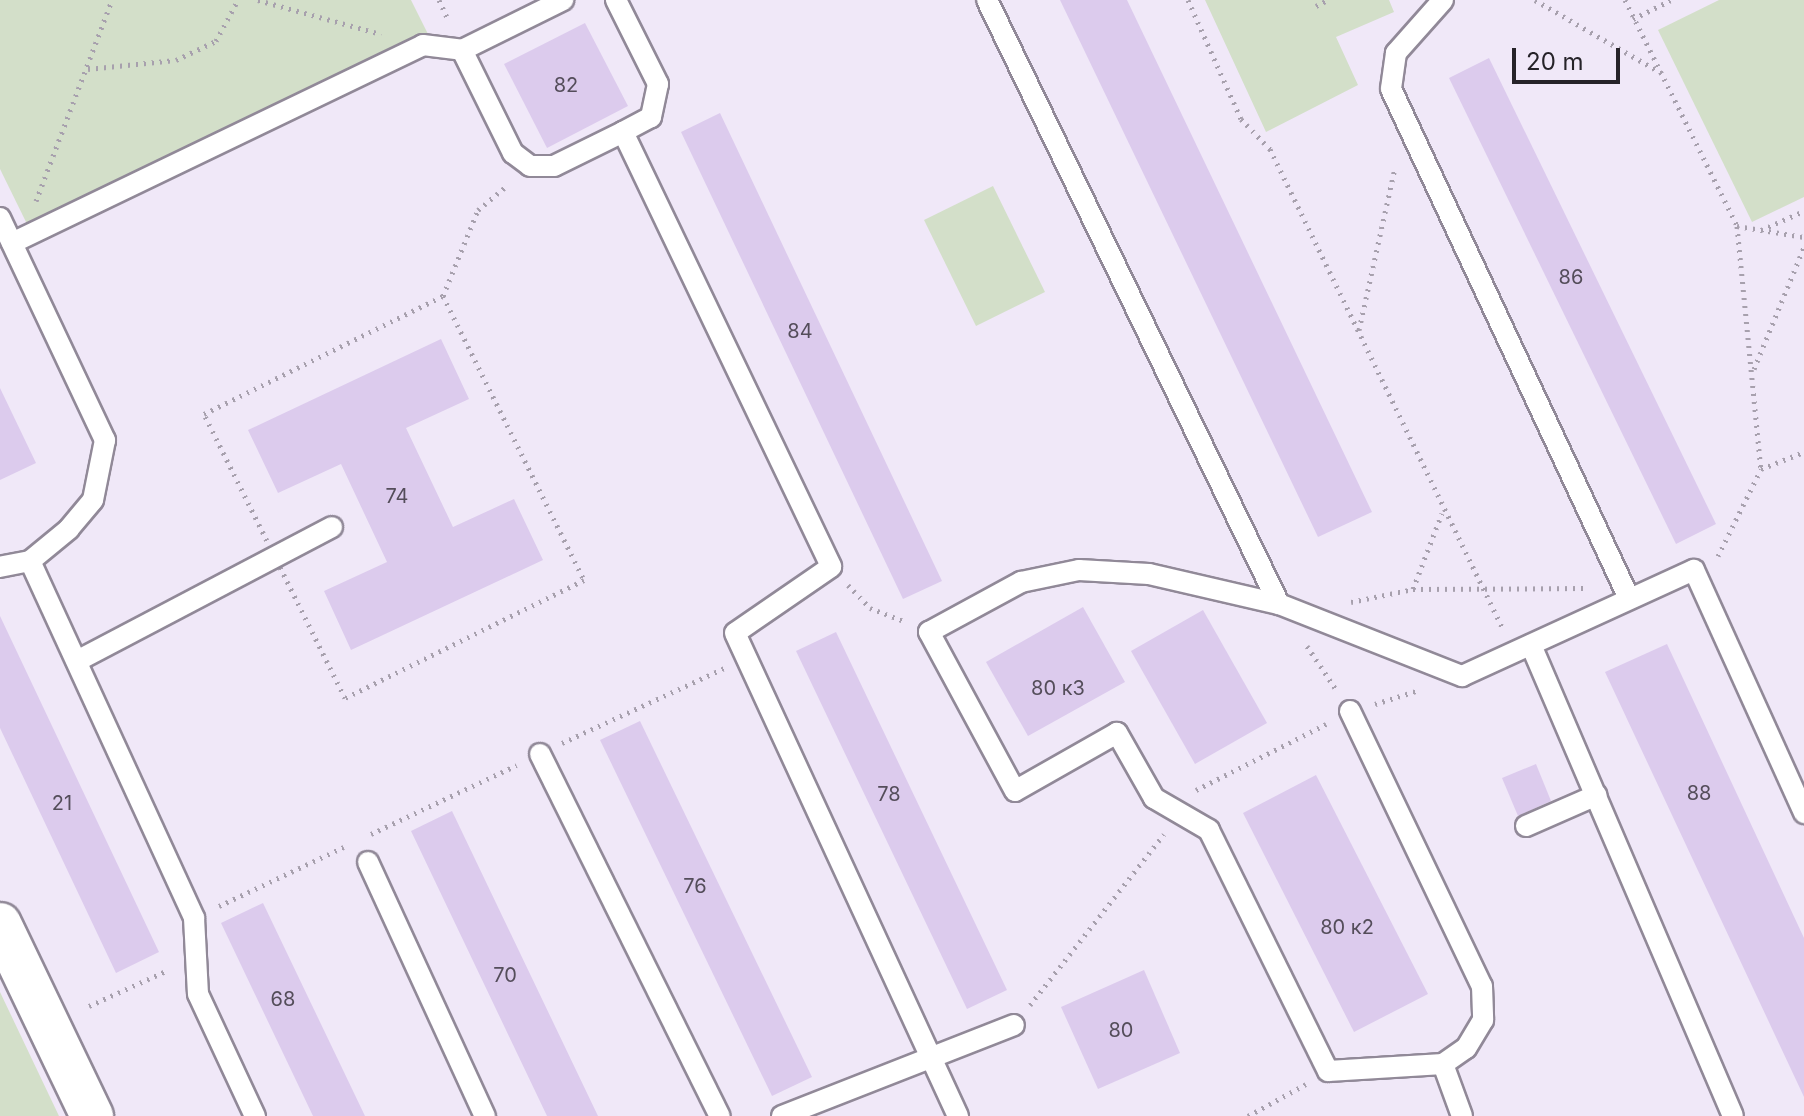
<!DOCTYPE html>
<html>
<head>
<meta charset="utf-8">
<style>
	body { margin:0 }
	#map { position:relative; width:1804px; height:1116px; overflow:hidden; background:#f0e8f8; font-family:Inter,sans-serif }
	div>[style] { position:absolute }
	.green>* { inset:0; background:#d3dfc9 }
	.building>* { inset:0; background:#dccbed }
	.path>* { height:5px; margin-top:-2.5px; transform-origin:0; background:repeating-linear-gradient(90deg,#a7a0ad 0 2px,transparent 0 8px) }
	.roads { filter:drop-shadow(2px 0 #918998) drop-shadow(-2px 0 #918998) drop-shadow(0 2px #918998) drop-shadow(0 -2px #918998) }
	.lane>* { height:20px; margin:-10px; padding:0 10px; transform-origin:10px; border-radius:10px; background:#fff }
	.street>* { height:42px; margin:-21px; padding:0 21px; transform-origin:21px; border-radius:21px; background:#fff }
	span { translate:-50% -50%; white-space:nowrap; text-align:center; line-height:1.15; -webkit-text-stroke:7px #f0e8f8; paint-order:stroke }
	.number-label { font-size:20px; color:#544d5a }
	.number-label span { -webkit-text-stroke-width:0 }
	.scale { position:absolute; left:1512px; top:48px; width:108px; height:36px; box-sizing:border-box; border:4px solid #262329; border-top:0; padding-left:10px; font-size:24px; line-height:28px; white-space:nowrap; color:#262329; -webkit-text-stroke:6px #f0e8f8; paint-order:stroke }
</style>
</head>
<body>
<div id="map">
	<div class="green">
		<div style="clip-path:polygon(0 0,411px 0,428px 34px,27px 224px,0 169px)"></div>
		<div style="clip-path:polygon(1205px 0,1389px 0,1394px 12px,1336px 37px,1358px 85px,1266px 132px)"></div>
		<div style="clip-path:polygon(1719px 0,1804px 0,1804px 197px,1752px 222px,1658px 30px)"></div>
		<div style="clip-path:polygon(993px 186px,1045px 292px,976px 326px,924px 220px)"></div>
		<div style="clip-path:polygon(0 992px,59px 1116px,0 1116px)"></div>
	</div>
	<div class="building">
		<div style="clip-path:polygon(1060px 0,1127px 0,1372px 512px,1318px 537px)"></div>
		<div style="clip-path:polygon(585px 23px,628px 106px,547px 148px,504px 64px)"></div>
		<div style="clip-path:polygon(1489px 58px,1716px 524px,1676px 544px,1449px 78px)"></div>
		<div style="clip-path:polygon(720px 113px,942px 581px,903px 599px,681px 132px)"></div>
		<div style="clip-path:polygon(441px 339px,469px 399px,406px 428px,453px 527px,514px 499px,543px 560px,351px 650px,324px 591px,387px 562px,341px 464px,278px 493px,248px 430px)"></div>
		<div style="clip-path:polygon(0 388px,36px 463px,0 480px)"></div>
		<div style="clip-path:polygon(1083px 607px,1125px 682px,1028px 736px,986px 662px)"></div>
		<div style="clip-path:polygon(1203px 610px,1267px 723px,1195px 764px,1131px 651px)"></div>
		<div style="clip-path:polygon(0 616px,159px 952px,116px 973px,0 728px)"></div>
		<div style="clip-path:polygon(836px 632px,1007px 990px,967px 1009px,796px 651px)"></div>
		<div style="clip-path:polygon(1667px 644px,1804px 938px,1804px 1097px,1605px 672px)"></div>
		<div style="clip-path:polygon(640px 721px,812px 1077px,772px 1096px,600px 740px)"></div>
		<div style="clip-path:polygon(1536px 764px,1551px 801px,1518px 816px,1502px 778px)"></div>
		<div style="clip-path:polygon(1316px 775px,1428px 994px,1354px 1032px,1243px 813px)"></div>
		<div style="clip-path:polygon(452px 811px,598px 1116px,547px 1116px,464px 942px,411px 831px)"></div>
		<div style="clip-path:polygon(263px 903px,365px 1116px,313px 1116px,221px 923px)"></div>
		<div style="clip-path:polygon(1144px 970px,1180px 1053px,1098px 1089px,1061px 1007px)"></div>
	</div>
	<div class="path">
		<div style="left:258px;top:0;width:128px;rotate:15.5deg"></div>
		<div style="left:439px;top:0;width:23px;rotate:65deg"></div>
		<div style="left:1188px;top:0;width:130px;rotate:66deg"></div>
		<div style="left:1241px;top:119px;width:42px;rotate:46deg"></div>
		<div style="left:1270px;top:149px;width:531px;rotate:64.11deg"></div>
		<div style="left:1535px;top:0;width:148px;rotate:30deg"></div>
		<div style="left:1625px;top:0;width:252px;rotate:63.6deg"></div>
		<div style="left:1737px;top:226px;width:68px;rotate:9.3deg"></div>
		<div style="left:1316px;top:6px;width:13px;rotate:-27deg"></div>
		<div style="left:1633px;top:19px;width:42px;rotate:-26.6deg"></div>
		<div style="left:88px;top:69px;width:88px;rotate:-5.8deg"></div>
		<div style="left:176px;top:60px;width:44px;rotate:-25.4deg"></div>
		<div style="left:216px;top:41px;width:47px;rotate:-61.8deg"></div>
		<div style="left:36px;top:201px;width:215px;rotate:-69.3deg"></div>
		<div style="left:1737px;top:226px;width:244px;rotate:84.4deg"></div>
		<div style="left:1761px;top:230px;width:47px;rotate:-23.8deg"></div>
		<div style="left:443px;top:296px;width:317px;rotate:63.6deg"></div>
		<div style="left:584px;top:580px;width:267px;rotate:153.7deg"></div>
		<div style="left:345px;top:698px;width:317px;rotate:-116.4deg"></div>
		<div style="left:204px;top:414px;width:267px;rotate:-26.3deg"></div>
		<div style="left:443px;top:296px;width:93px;rotate:-67.9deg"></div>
		<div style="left:478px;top:210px;width:39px;rotate:-40deg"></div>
		<div style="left:1359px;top:330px;width:166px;rotate:-77.5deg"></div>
		<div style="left:1754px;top:369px;width:132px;rotate:-67.7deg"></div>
		<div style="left:1718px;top:556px;width:97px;rotate:-63.7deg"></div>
		<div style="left:1761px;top:469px;width:46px;rotate:-21.6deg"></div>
		<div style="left:848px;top:585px;width:32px;rotate:46deg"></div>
		<div style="left:870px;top:608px;width:39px;rotate:21deg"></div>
		<div style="left:1413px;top:589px;width:81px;rotate:-69.1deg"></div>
		<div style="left:1351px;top:602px;width:63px;rotate:-11.8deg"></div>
		<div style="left:1413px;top:589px;width:170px;rotate:-0.3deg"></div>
		<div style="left:1307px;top:646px;width:54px;rotate:56.3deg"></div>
		<div style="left:1375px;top:704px;width:46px;rotate:-17.7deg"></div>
		<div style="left:562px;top:743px;width:179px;rotate:-24.8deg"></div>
		<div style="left:1196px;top:790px;width:146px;rotate:-26.9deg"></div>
		<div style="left:371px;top:834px;width:161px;rotate:-25.3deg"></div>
		<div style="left:219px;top:906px;width:138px;rotate:-25.3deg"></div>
		<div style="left:1030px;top:1005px;width:217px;rotate:-51.9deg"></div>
		<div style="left:89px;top:1006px;width:87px;rotate:-24.5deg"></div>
		<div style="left:1248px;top:1116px;width:66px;rotate:-28.9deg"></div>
	</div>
	<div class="roads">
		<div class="lane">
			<div style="left:616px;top:0;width:94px;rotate:63.4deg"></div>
			<div style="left:658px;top:84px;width:34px;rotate:102deg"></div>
			<div style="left:651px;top:117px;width:32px;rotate:152deg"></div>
			<div style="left:623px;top:132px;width:482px;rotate:64.4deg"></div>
			<div style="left:831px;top:567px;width:116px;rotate:145.5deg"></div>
			<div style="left:735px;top:633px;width:532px;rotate:65.22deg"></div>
			<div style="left:987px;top:0;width:671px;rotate:64.2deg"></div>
			<div style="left:1443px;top:0;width:71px;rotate:131.6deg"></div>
			<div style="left:1396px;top:53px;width:36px;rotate:98deg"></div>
			<div style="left:1391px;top:89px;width:560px;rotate:64.95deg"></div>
			<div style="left:462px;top:50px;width:115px;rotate:63.7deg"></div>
			<div style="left:513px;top:153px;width:21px;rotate:37deg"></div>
			<div style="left:530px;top:166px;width:24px"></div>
			<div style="left:554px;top:166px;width:77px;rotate:-26.2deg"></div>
			<div style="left:0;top:218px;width:246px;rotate:64.7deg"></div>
			<div style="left:105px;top:440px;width:61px;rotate:101.3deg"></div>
			<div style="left:93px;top:500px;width:38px;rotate:130deg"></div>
			<div style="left:69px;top:529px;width:50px;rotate:140.6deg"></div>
			<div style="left:30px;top:561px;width:31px;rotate:169deg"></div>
			<div style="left:12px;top:243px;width:456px;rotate:-25.7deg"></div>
			<div style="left:423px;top:45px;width:39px;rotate:7deg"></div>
			<div style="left:462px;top:50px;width:113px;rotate:-26.3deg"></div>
			<div style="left:30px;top:561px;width:393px;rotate:65.3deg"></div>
			<div style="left:194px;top:918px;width:76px;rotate:87deg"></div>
			<div style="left:198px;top:994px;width:135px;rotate:65deg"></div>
			<div style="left:1531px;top:645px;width:512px;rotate:66.79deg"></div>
			<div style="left:77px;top:661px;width:288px;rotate:-27.7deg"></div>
			<div style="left:1350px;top:711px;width:305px;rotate:64.4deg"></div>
			<div style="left:1482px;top:986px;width:34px;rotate:88deg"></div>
			<div style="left:1483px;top:1020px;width:33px;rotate:121deg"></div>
			<div style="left:1466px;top:1048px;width:28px;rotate:145deg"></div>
			<div style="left:540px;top:754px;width:404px;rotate:63.6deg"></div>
			<div style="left:1526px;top:826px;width:77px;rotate:-23.6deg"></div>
			<div style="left:368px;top:862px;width:280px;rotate:65.3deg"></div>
			<div style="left:782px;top:1116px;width:249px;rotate:-21.4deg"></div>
			<div style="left:1462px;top:1116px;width:55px;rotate:-110.1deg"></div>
			<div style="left:1443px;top:1064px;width:115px;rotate:176.5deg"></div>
			<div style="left:1328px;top:1071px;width:269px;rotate:-116.3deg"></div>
			<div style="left:1209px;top:830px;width:64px;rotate:-149.8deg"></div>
			<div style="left:1154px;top:798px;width:75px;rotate:-119.6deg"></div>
			<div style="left:1117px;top:733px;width:117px;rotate:150.4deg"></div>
			<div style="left:1015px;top:791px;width:181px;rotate:-118.4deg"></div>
			<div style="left:929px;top:632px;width:105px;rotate:-28.5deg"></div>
			<div style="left:1021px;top:582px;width:59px;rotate:-11.7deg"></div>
			<div style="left:1079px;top:570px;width:70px;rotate:3.3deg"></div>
			<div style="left:1149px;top:574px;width:133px;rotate:13deg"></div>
			<div style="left:1279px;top:604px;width:197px;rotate:21.5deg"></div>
			<div style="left:1462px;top:676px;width:255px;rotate:-24.6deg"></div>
			<div style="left:1694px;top:570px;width:267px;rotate:65.6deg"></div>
		</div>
		<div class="street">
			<div style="left:0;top:924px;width:213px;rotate:64.4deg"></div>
		</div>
	</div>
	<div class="number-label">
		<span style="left:566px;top:85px">82</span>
		<span style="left:1571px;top:277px">86</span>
		<span style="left:800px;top:331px">84</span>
		<span style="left:397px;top:496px">74</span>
		<span style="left:1058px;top:688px">80 к3</span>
		<span style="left:1699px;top:793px">88</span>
		<span style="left:889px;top:794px">78</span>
		<span style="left:62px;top:803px">21</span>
		<span style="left:695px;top:886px">76</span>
		<span style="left:1347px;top:927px">80 к2</span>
		<span style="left:505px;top:975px">70</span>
		<span style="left:283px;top:999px">68</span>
		<span style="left:1121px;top:1030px">80</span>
	</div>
	<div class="scale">20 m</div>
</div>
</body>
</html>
